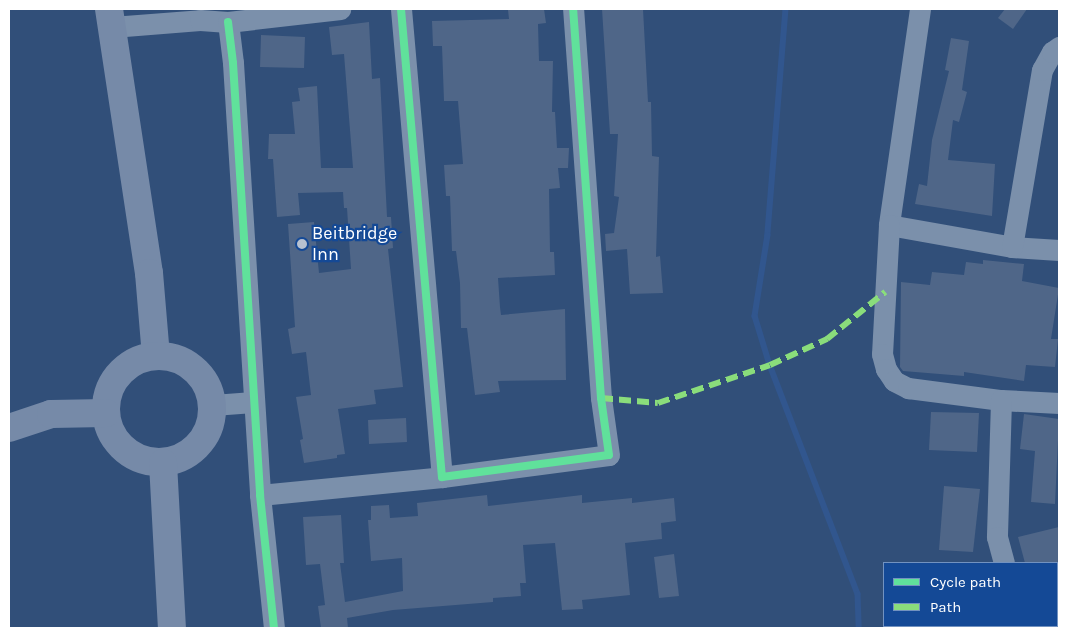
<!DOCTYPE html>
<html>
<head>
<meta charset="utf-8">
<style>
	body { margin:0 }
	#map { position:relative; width:1068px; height:637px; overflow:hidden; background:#314f79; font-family:Karla,sans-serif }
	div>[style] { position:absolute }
	.stream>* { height:5.5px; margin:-2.75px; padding:0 2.75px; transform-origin:2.75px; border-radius:2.75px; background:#31568e }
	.building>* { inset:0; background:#4f6688 }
	.street>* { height:21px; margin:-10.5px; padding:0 10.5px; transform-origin:10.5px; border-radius:10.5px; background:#7b90ab }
	.secondary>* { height:28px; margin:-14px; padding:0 14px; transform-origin:14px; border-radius:14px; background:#768aa8 }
	.secondary>.ring { margin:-14px; padding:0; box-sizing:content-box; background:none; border:28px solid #768aa8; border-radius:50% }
	.quiet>* { height:6px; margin-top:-3px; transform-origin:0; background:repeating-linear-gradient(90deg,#8add7b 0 12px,transparent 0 18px) }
	.cycleway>* { height:8px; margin:-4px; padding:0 4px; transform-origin:4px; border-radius:4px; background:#60e19b }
	.dots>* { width:14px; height:14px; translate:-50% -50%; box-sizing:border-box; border:2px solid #144996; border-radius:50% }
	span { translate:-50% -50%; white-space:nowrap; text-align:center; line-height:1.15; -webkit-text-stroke:4.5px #144996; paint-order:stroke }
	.poi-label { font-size:18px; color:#fff }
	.left { translate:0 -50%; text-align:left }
	.frame { position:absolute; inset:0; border:10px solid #fff; pointer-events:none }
	.legend { position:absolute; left:883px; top:562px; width:175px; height:65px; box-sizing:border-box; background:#144996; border:1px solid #7292c0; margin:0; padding:6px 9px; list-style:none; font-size:15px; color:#fff }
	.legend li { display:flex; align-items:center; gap:10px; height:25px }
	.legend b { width:25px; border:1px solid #7292c0 }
</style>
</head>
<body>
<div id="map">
	<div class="stream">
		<div style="left:786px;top:9px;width:227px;rotate:94.6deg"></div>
		<div style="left:768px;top:235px;width:82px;rotate:99.1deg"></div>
		<div style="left:755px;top:316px;width:51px;rotate:73deg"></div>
		<div style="left:770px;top:365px;width:245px;rotate:69deg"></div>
		<div style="left:858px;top:594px;width:34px;rotate:88deg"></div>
	</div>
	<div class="building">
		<div style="clip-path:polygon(544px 9px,546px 23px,538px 24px,539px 61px,553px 61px,552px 112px,555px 112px,557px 148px,569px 148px,568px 168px,558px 168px,560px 188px,549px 189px,550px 252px,554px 252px,555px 275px,498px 278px,500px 307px,501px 315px,565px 309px,566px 380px,498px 381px,500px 392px,475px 395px,467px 328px,461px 328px,460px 283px,456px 251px,452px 251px,450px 196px,446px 196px,444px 165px,463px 164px,458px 101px,444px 101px,442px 46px,433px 46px,432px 21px,509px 19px,508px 10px)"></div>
		<div style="clip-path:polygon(602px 9px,643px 9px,648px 102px,651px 102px,652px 156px,659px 157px,656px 257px,660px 256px,663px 293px,630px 294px,627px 249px,606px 251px,605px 234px,614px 233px,619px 197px,614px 196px,618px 134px,610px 134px)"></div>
		<div style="clip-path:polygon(1005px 9px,1027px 9px,1013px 29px,998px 18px)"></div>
		<div style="clip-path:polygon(369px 22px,372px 79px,380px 78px,387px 217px,391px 217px,393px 248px,388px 249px,403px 387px,374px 390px,376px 404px,338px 409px,345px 454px,337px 455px,337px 458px,304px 463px,300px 440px,303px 439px,296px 397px,311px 395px,306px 352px,292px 354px,288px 329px,295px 327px,288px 224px,314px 222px,319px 273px,351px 269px,347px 208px,344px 208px,343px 192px,298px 193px,300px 215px,277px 217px,273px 159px,268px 159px,269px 134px,295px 134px,292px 102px,300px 101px,298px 88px,317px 86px,321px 168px,353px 168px,344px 54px,332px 55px,329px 27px)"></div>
		<div style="clip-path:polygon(261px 35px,305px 37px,304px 68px,260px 67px)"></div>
		<div style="clip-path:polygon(951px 38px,969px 41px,962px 90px,967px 92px,959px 122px,953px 120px,948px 160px,995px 164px,992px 216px,915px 204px,919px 184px,927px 186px,932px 140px,949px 71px,945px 70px)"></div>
		<div style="clip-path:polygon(983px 260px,1024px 264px,1022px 281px,1059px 288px,1051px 339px,1058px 339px,1055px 367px,1026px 365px,1024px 381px,964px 372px,964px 376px,903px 371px,900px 367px,901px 282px,930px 285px,932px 272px,964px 275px,966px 262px,983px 264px)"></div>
		<div style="clip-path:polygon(931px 412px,979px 413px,977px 452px,929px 450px)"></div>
		<div style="clip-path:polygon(1024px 414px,1059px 419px,1055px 504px,1031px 502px,1035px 451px,1020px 449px)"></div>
		<div style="clip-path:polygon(406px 418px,407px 442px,369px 444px,368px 420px)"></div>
		<div style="clip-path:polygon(944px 486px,980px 489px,973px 552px,939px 550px)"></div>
		<div style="clip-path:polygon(487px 495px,488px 506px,582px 495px,582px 503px,632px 498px,632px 503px,674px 498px,676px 521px,661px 523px,662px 539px,625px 543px,630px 595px,582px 600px,583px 609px,562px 610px,555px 543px,523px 545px,526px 583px,520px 583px,521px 596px,493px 598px,493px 602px,393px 610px,347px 618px,348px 628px,321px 628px,318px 606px,325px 605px,320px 564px,306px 565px,303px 517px,341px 515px,344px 563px,340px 563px,345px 602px,403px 591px,402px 558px,371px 561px,368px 520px,371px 520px,371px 506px,389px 505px,390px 518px,418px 516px,417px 503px)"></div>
		<div style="clip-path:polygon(1059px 527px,1059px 563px,1025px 563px,1018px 537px)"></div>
		<div style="clip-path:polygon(674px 554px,679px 596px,659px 598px,654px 557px)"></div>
	</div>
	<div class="street">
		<div style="left:401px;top:9px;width:470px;rotate:85deg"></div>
		<div style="left:442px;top:477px;width:168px;rotate:-7.5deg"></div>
		<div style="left:609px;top:455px;width:58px;rotate:-98deg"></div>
		<div style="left:601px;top:398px;width:390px;rotate:-94.1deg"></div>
		<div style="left:920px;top:9px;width:218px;rotate:98.2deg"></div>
		<div style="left:889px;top:225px;width:125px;rotate:10.1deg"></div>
		<div style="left:1012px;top:247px;width:47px;rotate:3.7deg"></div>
		<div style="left:228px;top:22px;width:41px;rotate:83deg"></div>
		<div style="left:233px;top:63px;width:433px;rotate:86.4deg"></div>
		<div style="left:260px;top:495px;width:134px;rotate:84deg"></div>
		<div style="left:112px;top:27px;width:88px;rotate:-4.5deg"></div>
		<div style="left:200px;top:20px;width:28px;rotate:4deg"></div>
		<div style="left:228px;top:22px;width:113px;rotate:-6.6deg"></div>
		<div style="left:889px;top:225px;width:129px;rotate:93.1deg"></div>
		<div style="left:882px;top:354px;width:16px;rotate:75deg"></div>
		<div style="left:886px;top:369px;width:14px;rotate:56deg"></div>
		<div style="left:894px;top:381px;width:16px;rotate:27deg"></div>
		<div style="left:908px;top:388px;width:94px;rotate:7.4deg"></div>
		<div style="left:1001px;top:400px;width:58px;rotate:3deg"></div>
		<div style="left:1012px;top:247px;width:180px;rotate:-80.4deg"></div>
		<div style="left:1042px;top:70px;width:21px;rotate:-61deg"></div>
		<div style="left:1052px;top:52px;width:9px;rotate:-36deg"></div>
		<div style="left:1001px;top:400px;width:137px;rotate:91.7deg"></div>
		<div style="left:997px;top:537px;width:27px;rotate:75deg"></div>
		<div style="left:213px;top:405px;width:40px;rotate:-4.3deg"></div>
		<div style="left:260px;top:495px;width:183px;rotate:-5.6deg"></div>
		<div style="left:1032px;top:626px;width:2px;rotate:63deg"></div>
	</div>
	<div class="secondary">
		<div style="left:109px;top:9px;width:267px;rotate:81.4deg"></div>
		<div style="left:149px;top:273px;width:83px;rotate:85.2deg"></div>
		<div class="ring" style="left:106px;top:356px;width:78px;height:78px"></div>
		<div style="left:9px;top:428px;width:44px;rotate:-18.4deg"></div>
		<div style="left:51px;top:414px;width:55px;rotate:-1deg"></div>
		<div style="left:163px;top:463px;width:165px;rotate:86.9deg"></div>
	</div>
	<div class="quiet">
		<div style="left:601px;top:398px;width:57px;rotate:5deg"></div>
		<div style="left:658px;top:403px;width:118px;rotate:-18.7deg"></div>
		<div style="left:770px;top:365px;width:63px;rotate:-24.5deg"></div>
		<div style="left:827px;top:339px;width:75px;rotate:-39deg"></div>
	</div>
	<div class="cycleway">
		<div style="left:401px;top:9px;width:470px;rotate:85deg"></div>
		<div style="left:442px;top:477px;width:168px;rotate:-7.5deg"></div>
		<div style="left:609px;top:455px;width:58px;rotate:-98deg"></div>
		<div style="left:601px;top:398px;width:390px;rotate:-94.1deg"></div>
		<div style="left:228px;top:22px;width:41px;rotate:83deg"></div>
		<div style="left:233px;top:63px;width:433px;rotate:86.4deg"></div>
		<div style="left:260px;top:495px;width:134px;rotate:84deg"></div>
	</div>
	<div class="dots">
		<div style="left:302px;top:244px;background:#b7c1d0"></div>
	</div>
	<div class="poi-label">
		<span class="left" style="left:312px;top:244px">Beitbridge<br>Inn</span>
	</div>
	<div class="frame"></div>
	<ul class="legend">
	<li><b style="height:6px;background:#60e19b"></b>Cycle path</li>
	<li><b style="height:6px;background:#8add7b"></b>Path</li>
	</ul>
</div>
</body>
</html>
